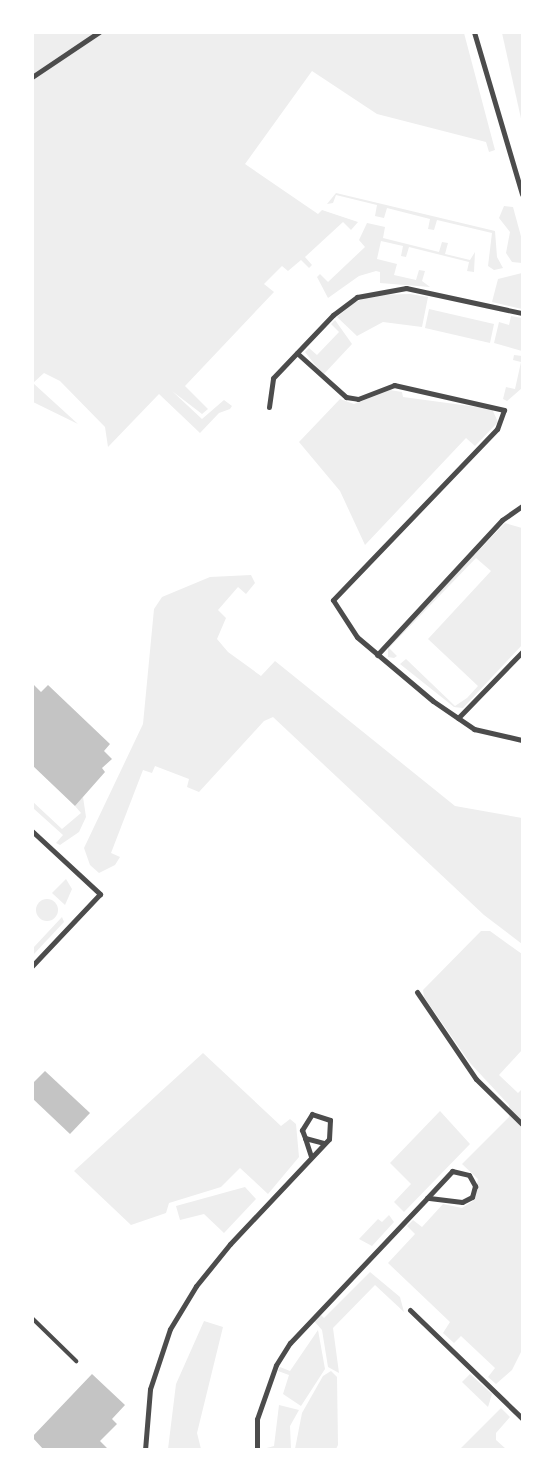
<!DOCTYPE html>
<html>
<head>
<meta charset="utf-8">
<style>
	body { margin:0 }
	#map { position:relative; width:555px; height:1482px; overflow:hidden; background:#fff; font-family:"Roboto Condensed",sans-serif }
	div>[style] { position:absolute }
	.green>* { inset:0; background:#eee }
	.round { border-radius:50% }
	.building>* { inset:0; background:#c4c4c4 }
	.service>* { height:4px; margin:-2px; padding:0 2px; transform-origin:2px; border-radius:2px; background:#4c4c4c }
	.minor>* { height:5px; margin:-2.5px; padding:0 2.5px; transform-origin:2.5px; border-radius:2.5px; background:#4c4c4c }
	span { translate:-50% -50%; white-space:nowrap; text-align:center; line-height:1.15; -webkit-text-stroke:4.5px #fff; paint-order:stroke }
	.frame { position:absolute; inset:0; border:34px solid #fff; pointer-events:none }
</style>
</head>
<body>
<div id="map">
	<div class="green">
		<div style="clip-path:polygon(32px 33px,464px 33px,495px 150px,489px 152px,486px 142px,377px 114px,312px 71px,245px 164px,318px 214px,322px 210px,358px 222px,351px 230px,343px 222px,305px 257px,312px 265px,309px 268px,301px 260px,288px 271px,282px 266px,264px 284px,274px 292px,185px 386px,208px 409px,202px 414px,172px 391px,202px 419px,224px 400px,232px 406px,230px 409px,219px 413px,200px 433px,159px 394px,108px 447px,105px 427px,60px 381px,44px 373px,33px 383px,78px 424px,33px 402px)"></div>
		<div style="clip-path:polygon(502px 33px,522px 33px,522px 123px)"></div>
		<div style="clip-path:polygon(336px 193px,495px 231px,497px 257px,503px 268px,494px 270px,488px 266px,492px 233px,437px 220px,434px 230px,428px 229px,430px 219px,387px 208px,384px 218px,375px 216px,377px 205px,336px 195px,333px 203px,327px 204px)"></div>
		<div style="clip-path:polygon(504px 206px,513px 207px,522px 240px,522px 263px,512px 262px,506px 253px,510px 232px,499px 218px)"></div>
		<div style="clip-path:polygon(367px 223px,385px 227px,383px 238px,439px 252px,442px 242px,448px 243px,445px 254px,470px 260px,475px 252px,474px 272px,467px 271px,469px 262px,409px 247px,406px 257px,401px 256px,403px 246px,381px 241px,377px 259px,397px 264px,394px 275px,416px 280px,419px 270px,425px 271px,422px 281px,430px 287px,380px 283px,380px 272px,376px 271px,359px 276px,328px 298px,317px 277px,320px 274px,328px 282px,365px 247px,359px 240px)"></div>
		<div style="clip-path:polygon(522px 273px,522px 309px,492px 302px,498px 279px)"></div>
		<div style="clip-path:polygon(410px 294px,428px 297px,422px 327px,383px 322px,357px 336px,337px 317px,355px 302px,374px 295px)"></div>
		<div style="clip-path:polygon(429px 309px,494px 324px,490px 343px,425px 328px)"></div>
		<div style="clip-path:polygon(511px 316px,522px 318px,522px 351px,494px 343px,499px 322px,509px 325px)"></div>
		<div style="clip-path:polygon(335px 320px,352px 344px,323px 375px,305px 352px,309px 348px,317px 355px,339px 332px,331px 324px)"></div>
		<div style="clip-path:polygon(514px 355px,522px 356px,522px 388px,507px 401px,503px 399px,506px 387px,515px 389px,521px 362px,513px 360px)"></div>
		<div style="clip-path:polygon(390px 390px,402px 392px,403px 397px,492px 409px,498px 422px,475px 446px,466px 438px,365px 545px,340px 491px,299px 442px,340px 399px,354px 404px)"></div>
		<div style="clip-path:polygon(505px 523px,522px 528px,522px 645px,463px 708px,454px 707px,400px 664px,406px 659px,455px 706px,467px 698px,478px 686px,428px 639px,491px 571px,476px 558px,389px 648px,397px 656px,394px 658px,388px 657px,388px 645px)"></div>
		<div style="clip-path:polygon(251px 575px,255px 583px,246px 594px,238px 587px,218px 610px,226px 618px,217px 639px,228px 652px,261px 676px,275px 661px,455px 806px,522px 818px,522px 944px,484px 915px,273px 717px,264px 721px,199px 792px,187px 787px,189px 779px,155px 766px,152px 773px,143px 770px,111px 853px,120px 857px,115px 865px,99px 873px,90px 865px,84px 848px,143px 724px,154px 609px,162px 597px,210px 577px)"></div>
		<div style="clip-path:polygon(83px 797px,86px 817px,79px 832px,60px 845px,56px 843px,63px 835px,33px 808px,32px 801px,62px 829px,81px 813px,75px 806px)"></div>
		<div style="clip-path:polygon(66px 879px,72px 889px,65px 905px,52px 893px)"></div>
		<div class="round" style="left:36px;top:899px;width:22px;height:22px"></div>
		<div style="clip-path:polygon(62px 917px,64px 922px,33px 955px,33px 948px)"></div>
		<div style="clip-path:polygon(481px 931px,490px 931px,522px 954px,522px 1050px,499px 1075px,518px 1093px,522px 1089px,522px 1350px,512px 1370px,496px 1384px,488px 1377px,495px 1368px,461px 1336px,454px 1343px,443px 1333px,450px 1322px,388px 1263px,415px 1234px,407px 1226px,413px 1220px,422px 1227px,443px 1204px,462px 1208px,473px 1201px,478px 1179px,462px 1164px,509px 1117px,509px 1105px,470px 1063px,424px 997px,423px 990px)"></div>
		<div style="clip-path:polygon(203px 1053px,281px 1126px,290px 1119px,296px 1124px,299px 1157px,268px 1194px,240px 1168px,221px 1187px,169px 1203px,166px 1213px,131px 1225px,74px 1171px)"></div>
		<div style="clip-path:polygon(440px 1111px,470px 1144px,404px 1212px,394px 1202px,411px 1184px,390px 1163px)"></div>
		<div style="clip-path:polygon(245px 1187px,256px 1199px,224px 1233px,204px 1214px,180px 1220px,176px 1206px)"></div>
		<div style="clip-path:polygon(389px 1215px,394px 1222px,372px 1246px,359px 1239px,378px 1219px,382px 1222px)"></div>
		<div style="clip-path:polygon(370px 1272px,400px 1297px,404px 1312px,375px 1285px,333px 1328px,339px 1373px,328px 1367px,322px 1330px,314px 1321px,320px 1314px,324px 1318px)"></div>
		<div style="clip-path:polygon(204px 1321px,223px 1327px,197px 1433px,201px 1449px,168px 1449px,176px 1384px)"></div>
		<div style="clip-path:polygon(318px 1330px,325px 1369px,301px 1406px,283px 1394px,289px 1375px,278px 1371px,280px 1367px,290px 1371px)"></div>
		<div style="clip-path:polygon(331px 1371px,337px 1377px,338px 1445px,336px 1449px,295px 1449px,302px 1413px,323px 1376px)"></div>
		<div style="clip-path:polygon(470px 1374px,492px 1394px,488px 1407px,462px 1382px)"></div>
		<div style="clip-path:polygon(279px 1405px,299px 1410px,290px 1426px,291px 1449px,263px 1449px,274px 1446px)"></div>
		<div style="clip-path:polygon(501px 1408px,510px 1417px,496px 1433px,496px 1440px,506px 1449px,460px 1449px)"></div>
	</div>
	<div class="building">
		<div style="clip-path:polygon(34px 685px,41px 692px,48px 685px,110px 744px,104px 751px,112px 759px,102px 768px,105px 772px,75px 806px,32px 765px)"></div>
		<div style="clip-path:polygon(45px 1071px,90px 1113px,70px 1134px,32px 1098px,32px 1084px)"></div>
		<div style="clip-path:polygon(92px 1374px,125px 1405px,112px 1419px,117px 1424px,100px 1441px,109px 1450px,44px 1450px,32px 1437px)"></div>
	</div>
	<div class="service">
		<div style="left:32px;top:1318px;width:62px;rotate:44.3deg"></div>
	</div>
	<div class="minor">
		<div style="left:474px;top:32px;width:169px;rotate:73.5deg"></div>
		<div style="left:32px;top:77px;width:81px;rotate:-33.9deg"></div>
		<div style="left:297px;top:353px;width:66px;rotate:41.9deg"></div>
		<div style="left:346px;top:397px;width:12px;rotate:9deg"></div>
		<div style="left:358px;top:399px;width:39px;rotate:-21deg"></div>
		<div style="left:394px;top:385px;width:113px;rotate:12.8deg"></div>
		<div style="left:504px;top:410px;width:20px;rotate:110deg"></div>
		<div style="left:497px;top:429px;width:237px;rotate:133.8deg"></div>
		<div style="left:333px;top:600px;width:44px;rotate:57deg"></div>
		<div style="left:357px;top:637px;width:99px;rotate:40.1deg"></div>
		<div style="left:433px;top:701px;width:50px;rotate:34.3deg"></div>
		<div style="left:474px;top:729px;width:49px;rotate:12.9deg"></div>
		<div style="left:269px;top:407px;width:29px;rotate:-82deg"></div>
		<div style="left:273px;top:378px;width:87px;rotate:-46.4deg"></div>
		<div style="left:333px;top:315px;width:30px;rotate:-37deg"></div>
		<div style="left:357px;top:297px;width:50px;rotate:-10.4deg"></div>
		<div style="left:406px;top:288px;width:119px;rotate:12.2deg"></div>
		<div style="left:377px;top:655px;width:184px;rotate:-47.2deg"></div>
		<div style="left:502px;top:520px;width:24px;rotate:-35deg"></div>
		<div style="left:458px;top:718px;width:92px;rotate:-45.9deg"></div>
		<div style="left:32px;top:831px;width:93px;rotate:42.8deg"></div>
		<div style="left:100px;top:894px;width:99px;rotate:133.4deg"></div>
		<div style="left:417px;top:992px;width:105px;rotate:55.9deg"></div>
		<div style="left:476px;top:1079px;width:64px;rotate:44.4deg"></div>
		<div style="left:305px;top:1138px;width:19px;rotate:72deg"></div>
		<div style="left:452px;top:1171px;width:17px;rotate:13deg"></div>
		<div style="left:469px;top:1175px;width:13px;rotate:61deg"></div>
		<div style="left:475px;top:1186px;width:11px;rotate:105deg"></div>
		<div style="left:472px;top:1197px;width:11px;rotate:153deg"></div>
		<div style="left:462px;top:1202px;width:35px;rotate:-173deg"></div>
		<div style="left:427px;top:1198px;width:37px;rotate:-47deg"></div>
		<div style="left:410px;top:1310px;width:156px;rotate:44deg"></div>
		<div style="left:145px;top:1450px;width:61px;rotate:-85.3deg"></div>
		<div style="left:150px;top:1389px;width:63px;rotate:-71.6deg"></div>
		<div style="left:170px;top:1329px;width:50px;rotate:-58.8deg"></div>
		<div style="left:196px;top:1286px;width:54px;rotate:-51deg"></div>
		<div style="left:230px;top:1244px;width:144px;rotate:-46.7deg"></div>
		<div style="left:329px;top:1139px;width:19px;rotate:-87deg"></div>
		<div style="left:330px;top:1120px;width:19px;rotate:-162deg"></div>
		<div style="left:312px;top:1114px;width:19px;rotate:122deg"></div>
		<div style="left:302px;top:1130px;width:9px;rotate:69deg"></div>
		<div style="left:305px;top:1138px;width:20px;rotate:15deg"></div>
		<div style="left:257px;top:1450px;width:31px;rotate:-90deg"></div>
		<div style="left:257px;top:1419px;width:57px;rotate:-70.6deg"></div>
		<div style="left:276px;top:1365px;width:26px;rotate:-58deg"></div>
		<div style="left:290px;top:1343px;width:199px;rotate:-46.6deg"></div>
	</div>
	<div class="frame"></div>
</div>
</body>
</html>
